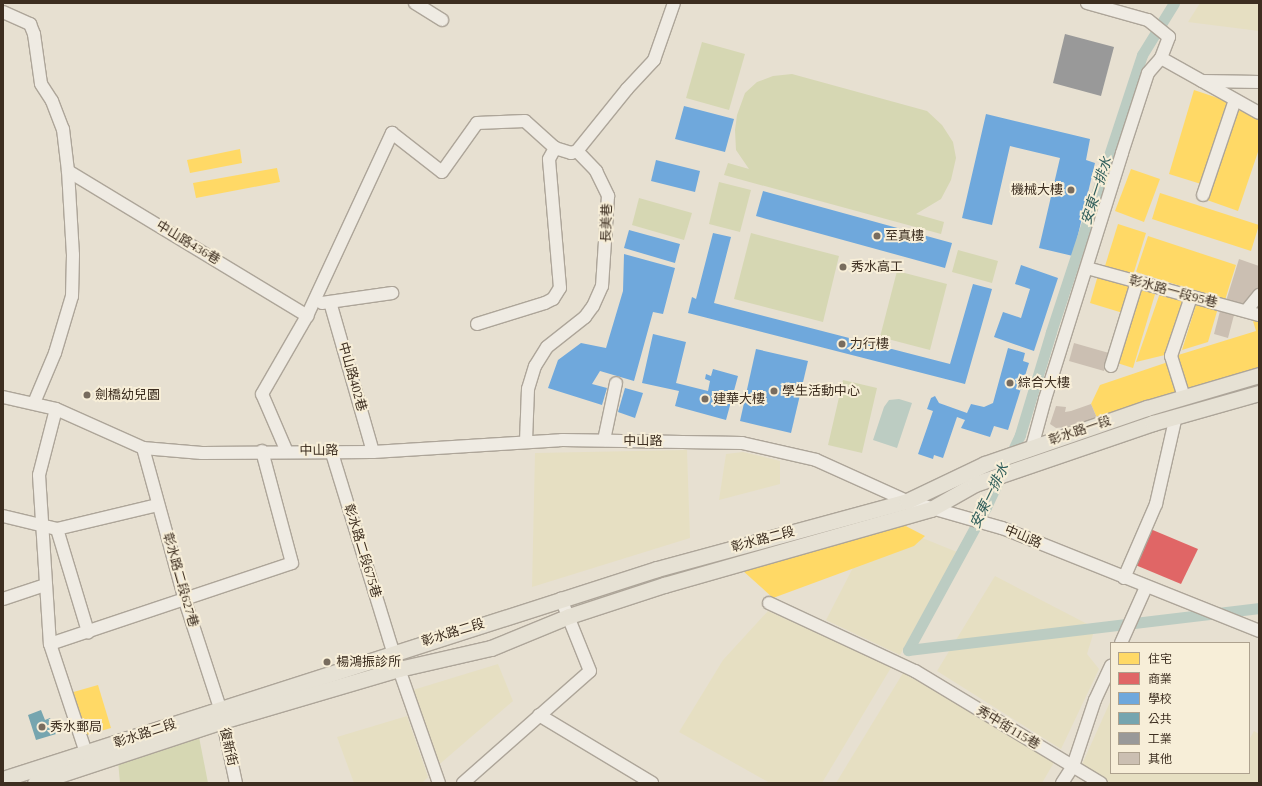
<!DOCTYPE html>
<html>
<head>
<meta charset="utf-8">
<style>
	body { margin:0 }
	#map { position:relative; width:1262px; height:786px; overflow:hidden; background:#e7e0d1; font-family:"Times New Roman","Noto Sans TC",serif }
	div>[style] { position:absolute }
	.farmland>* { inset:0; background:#e6dfc2 }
	.green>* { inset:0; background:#d6d7b3 }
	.water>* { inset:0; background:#bcccc2 }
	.homes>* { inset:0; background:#ffd966 }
	.shops>* { inset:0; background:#e06666 }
	.schools>* { inset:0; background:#6fa8dc }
	.public>* { inset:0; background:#76a5af }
	.industry>* { inset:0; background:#999 }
	.canal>* { height:11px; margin:-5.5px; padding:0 5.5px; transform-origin:5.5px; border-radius:5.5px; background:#bcccc2 }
	.building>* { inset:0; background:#cbbfb2 }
	.roads { filter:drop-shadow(1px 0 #ada599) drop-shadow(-1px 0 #ada599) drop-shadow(0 1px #ada599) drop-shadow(0 -1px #ada599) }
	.minor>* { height:12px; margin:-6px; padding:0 6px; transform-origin:6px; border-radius:6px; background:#efebe3 }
	.major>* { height:15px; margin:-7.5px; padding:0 7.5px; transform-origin:7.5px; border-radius:7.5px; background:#e6e1d4 }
	.dots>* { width:11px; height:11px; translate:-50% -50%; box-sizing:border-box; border:2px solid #f7eed8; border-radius:50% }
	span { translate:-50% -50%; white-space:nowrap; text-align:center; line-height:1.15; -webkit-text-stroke:4px #f7eed8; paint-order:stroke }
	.poi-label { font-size:13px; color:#3d2e20 }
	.right { translate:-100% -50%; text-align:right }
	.left { translate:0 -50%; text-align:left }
	.street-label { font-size:13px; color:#3d2e20 }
	.water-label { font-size:14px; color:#2f5d5a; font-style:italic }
	.frame { position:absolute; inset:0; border:4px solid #3d2e20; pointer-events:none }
	.legend { position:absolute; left:1110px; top:642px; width:140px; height:132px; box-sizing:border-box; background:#f7eed8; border:1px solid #ada18e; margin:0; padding:5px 7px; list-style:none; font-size:12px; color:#3d2e20 }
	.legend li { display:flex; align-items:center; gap:8px; height:20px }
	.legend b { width:20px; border:1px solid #ada18e }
</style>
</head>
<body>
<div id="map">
	<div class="farmland">
		<div style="clip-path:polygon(1200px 3px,1259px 3px,1259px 31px,1188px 22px)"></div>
		<div style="clip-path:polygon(687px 450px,690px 538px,532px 587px,535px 453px)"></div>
		<div style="clip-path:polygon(743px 452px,780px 461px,780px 484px,719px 500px,726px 454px)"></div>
		<div style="clip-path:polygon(915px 535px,957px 552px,900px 655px,826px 620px,859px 556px)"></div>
		<div style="clip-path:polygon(995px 576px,1095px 628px,1087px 654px,1099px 669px,1061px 749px,937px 671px)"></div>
		<div style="clip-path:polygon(768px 611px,892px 666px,822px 783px,770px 783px,679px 732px,723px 660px)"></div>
		<div style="clip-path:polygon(498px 664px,513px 701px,435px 768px,413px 690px)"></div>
		<div style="clip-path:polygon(903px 673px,1056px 759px,1042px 783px,836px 783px)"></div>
		<div style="clip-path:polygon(1111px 700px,1111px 773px,1249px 773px,1249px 740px,1254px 731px,1259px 734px,1259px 783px,1098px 783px,1079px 771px)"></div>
		<div style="clip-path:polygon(407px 716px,428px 777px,422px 783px,354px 783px,337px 737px)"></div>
	</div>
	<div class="green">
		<div style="clip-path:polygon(702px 42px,745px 54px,729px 110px,686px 98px)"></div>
		<div style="clip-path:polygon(792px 74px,927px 111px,942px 125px,953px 142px,956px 158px,951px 180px,941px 199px,916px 214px,944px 222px,941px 234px,724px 175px,728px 163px,749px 169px,736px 150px,735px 130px,737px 115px,745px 93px,757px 82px,773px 76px)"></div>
		<div style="clip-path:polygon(719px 182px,751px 190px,740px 232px,709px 224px)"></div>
		<div style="clip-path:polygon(639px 198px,692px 213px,684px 240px,632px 225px)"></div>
		<div style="clip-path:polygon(751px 233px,839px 256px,823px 322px,734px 299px)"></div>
		<div style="clip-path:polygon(958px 250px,998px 261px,992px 283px,952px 272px)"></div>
		<div style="clip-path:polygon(897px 271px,947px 284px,930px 350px,880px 337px)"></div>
		<div style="clip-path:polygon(843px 380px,877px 388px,862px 453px,828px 445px)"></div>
		<div style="clip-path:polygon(199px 737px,208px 783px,120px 783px,118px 761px)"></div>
	</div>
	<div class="water">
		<div style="clip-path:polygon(899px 399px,912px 403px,897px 448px,873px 440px,884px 407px,889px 400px)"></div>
	</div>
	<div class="homes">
		<div style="clip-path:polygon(1194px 90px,1227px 101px,1201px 184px,1169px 174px)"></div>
		<div style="clip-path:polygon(1238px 110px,1259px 117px,1259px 149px,1238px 211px,1207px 200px)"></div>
		<div style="clip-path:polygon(240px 149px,242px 163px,190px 173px,187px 160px)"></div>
		<div style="clip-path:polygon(277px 168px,280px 182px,196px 198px,193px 183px)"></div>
		<div style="clip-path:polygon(1131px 169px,1160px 179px,1144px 222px,1115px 211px)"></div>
		<div style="clip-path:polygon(1160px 193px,1259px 225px,1251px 251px,1152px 219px)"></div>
		<div style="clip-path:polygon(1118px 224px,1146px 233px,1133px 275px,1105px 266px)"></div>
		<div style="clip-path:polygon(1148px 236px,1236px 265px,1225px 300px,1136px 272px)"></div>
		<div style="clip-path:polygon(1098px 275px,1131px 285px,1123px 313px,1090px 303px)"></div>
		<div style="clip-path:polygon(1137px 286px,1156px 291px,1133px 368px,1114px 362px)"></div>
		<div style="clip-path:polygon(1160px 293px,1187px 300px,1169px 354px,1136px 362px)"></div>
		<div style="clip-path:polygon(1196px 305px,1218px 308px,1208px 342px,1182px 350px)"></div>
		<div style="clip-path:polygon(1253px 321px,1259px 322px,1259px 367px,1186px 390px,1175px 356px,1256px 331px)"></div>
		<div style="clip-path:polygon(1168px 362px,1179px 394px,1097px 418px,1091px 404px,1100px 385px)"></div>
		<div style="clip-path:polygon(898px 522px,925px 536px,914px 546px,773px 598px,742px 570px)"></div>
		<div style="clip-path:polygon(98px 685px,111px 728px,83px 736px,70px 693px)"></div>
	</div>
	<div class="shops">
		<div style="clip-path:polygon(1148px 528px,1198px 549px,1181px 584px,1133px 564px)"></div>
	</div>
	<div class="schools">
		<div style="clip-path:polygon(684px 106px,734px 119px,725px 152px,675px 139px)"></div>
		<div style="clip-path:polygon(986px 114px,1090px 139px,1086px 160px,1095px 163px,1073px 256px,1039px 248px,1060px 158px,1010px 146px,992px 225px,962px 218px)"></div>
		<div style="clip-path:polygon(656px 160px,700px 171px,695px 192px,651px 181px)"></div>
		<div style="clip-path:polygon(763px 191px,952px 243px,945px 268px,756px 216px)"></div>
		<div style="clip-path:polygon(629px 230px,680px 244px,675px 263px,624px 248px)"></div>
		<div style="clip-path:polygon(713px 233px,731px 237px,714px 303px,950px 364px,973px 284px,992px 289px,965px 384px,688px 313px,692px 297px,696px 299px)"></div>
		<div style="clip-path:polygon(624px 254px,675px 268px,663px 314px,653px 312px,634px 381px,600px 371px,592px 384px,607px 388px,602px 405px,548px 388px,558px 360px,581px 343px,606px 348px,623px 291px)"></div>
		<div style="clip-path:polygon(1021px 265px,1058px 278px,1034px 351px,994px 337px,1003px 312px,1021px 318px,1030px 289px,1015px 284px)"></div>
		<div style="clip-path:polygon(653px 334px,686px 342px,676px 383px,708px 391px,710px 381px,705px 379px,706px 374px,711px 376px,713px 369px,738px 376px,726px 420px,675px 406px,679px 391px,642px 383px)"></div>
		<div style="clip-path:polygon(1008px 348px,1025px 353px,1023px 361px,1029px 363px,1008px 430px,994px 426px,990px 437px,961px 428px,965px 420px,957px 417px,943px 458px,934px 455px,933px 459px,918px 454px,933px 411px,927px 409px,931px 398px,935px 396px,939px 403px,967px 413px,971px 404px,984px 407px,993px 403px)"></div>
		<div style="clip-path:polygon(756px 349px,808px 361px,791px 433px,740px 421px)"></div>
		<div style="clip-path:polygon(625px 388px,643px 393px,635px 418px,618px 412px)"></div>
	</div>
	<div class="public">
		<div style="clip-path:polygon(41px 710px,45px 720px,50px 718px,56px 734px,36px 740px,28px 715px)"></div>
	</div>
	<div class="industry">
		<div style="clip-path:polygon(1065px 34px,1114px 47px,1101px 96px,1053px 83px)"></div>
	</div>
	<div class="canal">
		<div style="left:1174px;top:3px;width:61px;rotate:121.6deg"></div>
		<div style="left:1142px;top:55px;width:292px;rotate:108.2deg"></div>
		<div style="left:1051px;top:332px;width:108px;rotate:106.8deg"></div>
		<div style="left:1020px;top:435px;width:80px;rotate:115.3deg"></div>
		<div style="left:986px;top:507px;width:163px;rotate:118.6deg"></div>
		<div style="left:908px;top:650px;width:354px;rotate:-6.8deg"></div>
	</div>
	<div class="building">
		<div style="clip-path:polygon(1239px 259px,1259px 266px,1259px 291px,1246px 307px,1226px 301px)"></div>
		<div style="clip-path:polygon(1220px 311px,1234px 315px,1228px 338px,1214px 334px)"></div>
		<div style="clip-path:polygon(1074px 343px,1109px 353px,1104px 371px,1069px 361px)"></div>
		<div style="clip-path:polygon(1091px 404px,1097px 418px,1076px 426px,1056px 428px,1050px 424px,1056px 406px,1066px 407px,1065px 412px,1071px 411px)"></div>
	</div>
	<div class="roads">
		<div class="minor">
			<div style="left:415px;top:3px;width:32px;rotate:32deg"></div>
			<div style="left:1087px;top:3px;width:63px;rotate:15.6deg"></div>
			<div style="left:1148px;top:20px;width:27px;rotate:39deg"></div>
			<div style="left:1169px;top:37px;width:22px;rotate:111deg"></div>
			<div style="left:1161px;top:58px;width:112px;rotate:29.3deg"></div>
			<div style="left:3px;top:12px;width:30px;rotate:24deg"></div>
			<div style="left:30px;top:24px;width:11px;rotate:68deg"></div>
			<div style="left:34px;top:34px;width:50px;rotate:82deg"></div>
			<div style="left:41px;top:84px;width:20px;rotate:57deg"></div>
			<div style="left:52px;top:101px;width:30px;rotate:69deg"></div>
			<div style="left:63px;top:129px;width:42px;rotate:83.2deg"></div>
			<div style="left:68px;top:171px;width:84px;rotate:86.6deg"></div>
			<div style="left:73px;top:255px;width:41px;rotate:91.4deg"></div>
			<div style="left:72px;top:296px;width:59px;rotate:106.6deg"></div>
			<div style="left:55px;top:353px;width:54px;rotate:112.8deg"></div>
			<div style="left:1202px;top:81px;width:57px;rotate:1deg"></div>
			<div style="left:577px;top:151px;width:80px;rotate:-51.1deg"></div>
			<div style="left:627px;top:89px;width:40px;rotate:-47deg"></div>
			<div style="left:654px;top:60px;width:60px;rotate:-70.7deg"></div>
			<div style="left:68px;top:171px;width:280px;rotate:31.2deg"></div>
			<div style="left:1203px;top:195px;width:100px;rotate:-71.4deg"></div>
			<div style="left:1087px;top:268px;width:178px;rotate:15.3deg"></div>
			<div style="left:330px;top:302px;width:156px;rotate:74deg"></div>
			<div style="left:322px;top:303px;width:71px;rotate:-8.1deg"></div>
			<div style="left:1246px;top:311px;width:21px;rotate:-51deg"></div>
			<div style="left:477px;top:324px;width:71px;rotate:-17.2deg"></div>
			<div style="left:545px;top:303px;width:9px;rotate:-27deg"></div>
			<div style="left:553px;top:299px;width:13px;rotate:-58deg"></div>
			<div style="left:560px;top:288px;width:129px;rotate:-94.9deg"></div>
			<div style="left:549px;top:159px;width:13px;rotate:-61deg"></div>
			<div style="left:1111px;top:366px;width:88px;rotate:-72.8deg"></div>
			<div style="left:3px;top:397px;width:54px;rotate:12.8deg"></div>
			<div style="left:56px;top:409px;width:95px;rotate:24.1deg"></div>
			<div style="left:143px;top:448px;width:59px;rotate:4.8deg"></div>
			<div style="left:202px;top:453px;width:171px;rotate:-0.3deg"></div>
			<div style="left:373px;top:452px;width:190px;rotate:-3.6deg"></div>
			<div style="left:563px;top:440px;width:179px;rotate:1deg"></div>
			<div style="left:742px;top:443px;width:76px;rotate:12.9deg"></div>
			<div style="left:816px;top:460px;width:100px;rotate:24.3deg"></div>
			<div style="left:907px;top:501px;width:99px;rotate:15.9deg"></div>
			<div style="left:1002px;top:528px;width:277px;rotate:21.8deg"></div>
			<div style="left:1184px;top:397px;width:43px;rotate:-107.6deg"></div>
			<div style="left:1171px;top:356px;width:62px;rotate:-71.3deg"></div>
			<div style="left:56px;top:409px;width:68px;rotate:104.4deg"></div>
			<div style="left:39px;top:475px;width:169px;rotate:86.3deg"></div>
			<div style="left:50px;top:644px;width:115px;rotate:71.7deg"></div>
			<div style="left:604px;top:440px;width:58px;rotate:-78.1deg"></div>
			<div style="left:1032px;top:447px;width:50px;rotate:-74.8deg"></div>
			<div style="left:1045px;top:399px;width:258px;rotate:-72.6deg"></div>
			<div style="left:1122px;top:153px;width:84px;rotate:-72deg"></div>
			<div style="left:1148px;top:73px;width:20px;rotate:-49deg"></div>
			<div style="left:143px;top:448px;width:159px;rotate:74.6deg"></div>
			<div style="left:185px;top:601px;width:113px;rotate:71.9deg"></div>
			<div style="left:220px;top:708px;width:77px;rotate:78deg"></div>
			<div style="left:331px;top:450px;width:211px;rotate:72.9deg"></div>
			<div style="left:393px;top:652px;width:139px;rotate:70.7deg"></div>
			<div style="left:287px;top:452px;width:63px;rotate:-113.3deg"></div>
			<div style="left:262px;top:394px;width:90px;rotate:-60deg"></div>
			<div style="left:307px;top:316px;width:202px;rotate:-65.1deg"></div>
			<div style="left:392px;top:133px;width:63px;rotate:38deg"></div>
			<div style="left:442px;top:172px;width:60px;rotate:-54.5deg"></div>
			<div style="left:477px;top:123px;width:48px;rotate:-2.4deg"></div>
			<div style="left:525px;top:121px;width:40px;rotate:42deg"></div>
			<div style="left:555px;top:148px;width:17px;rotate:17deg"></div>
			<div style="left:571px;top:153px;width:6px;rotate:-18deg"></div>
			<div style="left:577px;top:151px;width:28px;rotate:46deg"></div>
			<div style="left:596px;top:171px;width:28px;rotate:64deg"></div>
			<div style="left:608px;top:196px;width:90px;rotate:93.8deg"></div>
			<div style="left:602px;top:286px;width:22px;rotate:114deg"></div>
			<div style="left:593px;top:306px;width:14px;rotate:126deg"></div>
			<div style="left:585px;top:317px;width:48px;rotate:141.7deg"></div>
			<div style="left:547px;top:347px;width:22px;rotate:122deg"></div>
			<div style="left:535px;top:366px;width:24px;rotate:107deg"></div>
			<div style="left:528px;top:389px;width:52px;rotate:92.2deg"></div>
			<div style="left:3px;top:516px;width:56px;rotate:13.5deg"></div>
			<div style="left:57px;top:529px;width:104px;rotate:-13.4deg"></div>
			<div style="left:57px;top:529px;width:108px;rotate:73.2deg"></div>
			<div style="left:1124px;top:578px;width:81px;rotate:-66.6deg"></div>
			<div style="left:1156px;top:504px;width:90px;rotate:-77.2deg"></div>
			<div style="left:3px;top:599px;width:44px;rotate:-18.4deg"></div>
			<div style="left:769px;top:603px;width:161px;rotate:25deg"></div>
			<div style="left:915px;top:671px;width:217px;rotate:31.1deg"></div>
			<div style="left:1121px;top:643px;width:61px;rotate:-65.9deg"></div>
			<div style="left:50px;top:644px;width:255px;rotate:-18.5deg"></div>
			<div style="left:292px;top:563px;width:116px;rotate:-105deg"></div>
			<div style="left:539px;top:715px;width:132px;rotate:31deg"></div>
			<div style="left:463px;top:783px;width:169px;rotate:-41.4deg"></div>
			<div style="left:590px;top:671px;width:78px;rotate:-111.9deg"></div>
			<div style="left:1062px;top:783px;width:20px;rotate:-57deg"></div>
			<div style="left:1073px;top:766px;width:70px;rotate:-71.6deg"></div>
			<div style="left:1095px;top:700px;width:38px;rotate:-65deg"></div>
		</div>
		<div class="major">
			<div style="left:3px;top:779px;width:687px;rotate:-17.8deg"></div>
			<div style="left:657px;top:569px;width:259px;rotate:-15.2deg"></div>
			<div style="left:907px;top:501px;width:86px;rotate:-25.4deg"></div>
			<div style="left:985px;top:464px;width:171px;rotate:-19.1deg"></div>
			<div style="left:1147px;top:408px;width:117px;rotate:-16.4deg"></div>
			<div style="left:35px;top:783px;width:197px;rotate:-18.3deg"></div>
			<div style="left:222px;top:721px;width:184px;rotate:-16.4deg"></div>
			<div style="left:399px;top:669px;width:94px;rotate:-12.9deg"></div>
			<div style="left:491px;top:648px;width:84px;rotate:-22.3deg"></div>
			<div style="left:569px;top:616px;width:100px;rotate:-18.1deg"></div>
			<div style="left:664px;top:585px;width:278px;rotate:-15.9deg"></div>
			<div style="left:931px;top:509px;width:51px;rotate:-29.6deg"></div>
			<div style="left:975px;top:484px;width:188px;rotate:-18.9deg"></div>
			<div style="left:1153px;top:423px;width:110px;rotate:-15.8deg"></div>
		</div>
	</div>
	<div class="dots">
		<div style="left:1071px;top:190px;background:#786c5e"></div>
		<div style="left:877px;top:236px;background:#786c5e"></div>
		<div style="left:843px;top:267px;background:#786c5e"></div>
		<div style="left:842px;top:344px;background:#786c5e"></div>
		<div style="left:1010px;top:383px;background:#786c5e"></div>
		<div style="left:774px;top:391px;background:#786c5e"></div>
		<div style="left:87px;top:395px;background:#786c5e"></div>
		<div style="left:705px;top:399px;background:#786c5e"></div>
		<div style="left:327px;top:662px;background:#786c5e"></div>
		<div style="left:42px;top:727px;background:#786c5e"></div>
	</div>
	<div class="poi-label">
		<span class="right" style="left:1063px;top:190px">機械大樓</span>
		<span class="left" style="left:885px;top:236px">至真樓</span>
		<span class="left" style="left:851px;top:267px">秀水高工</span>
		<span class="left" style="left:850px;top:344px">力行樓</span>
		<span class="left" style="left:1018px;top:383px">綜合大樓</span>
		<span class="left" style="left:782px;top:391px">學生活動中心</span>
		<span class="left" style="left:95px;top:395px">劍橋幼兒園</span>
		<span class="left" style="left:713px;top:399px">建華大樓</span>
		<span class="left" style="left:336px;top:662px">楊鴻振診所</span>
		<span class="left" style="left:50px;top:727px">秀水郵局</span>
	</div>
	<div class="street-label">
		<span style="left:607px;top:223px;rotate:-88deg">長美巷</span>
		<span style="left:188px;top:243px;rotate:31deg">中山路436巷</span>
		<span style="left:1173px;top:292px;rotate:15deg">彰水路一段95巷</span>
		<span style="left:352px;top:377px;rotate:74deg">中山路402巷</span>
		<span style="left:1080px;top:431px;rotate:-19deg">彰水路一段</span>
		<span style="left:643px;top:441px">中山路</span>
		<span style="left:319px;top:451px;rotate:-1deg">中山路</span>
		<span style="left:1023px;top:537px;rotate:23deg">中山路</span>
		<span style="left:763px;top:540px;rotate:-15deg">彰水路二段</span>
		<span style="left:362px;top:551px;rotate:73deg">彰水路二段675巷</span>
		<span style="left:180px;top:580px;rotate:74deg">彰水路二段627巷</span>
		<span style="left:453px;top:633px;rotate:-17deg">彰水路二段</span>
		<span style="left:1008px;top:728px;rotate:31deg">秀中街115巷</span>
		<span style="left:145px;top:734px;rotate:-18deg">彰水路二段</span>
		<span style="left:228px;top:747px;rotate:77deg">復新街</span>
	</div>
	<div class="water-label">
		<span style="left:1097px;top:191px;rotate:-72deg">安東一排水</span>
		<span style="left:990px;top:496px;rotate:-64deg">安東一排水</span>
	</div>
	<div class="frame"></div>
	<ul class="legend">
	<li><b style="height:11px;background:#ffd966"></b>住宅</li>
	<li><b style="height:11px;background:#e06666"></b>商業</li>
	<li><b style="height:11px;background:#6fa8dc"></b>學校</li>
	<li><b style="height:11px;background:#76a5af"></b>公共</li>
	<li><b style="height:11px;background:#999"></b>工業</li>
	<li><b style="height:11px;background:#cbbfb2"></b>其他</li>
	</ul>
</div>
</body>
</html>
